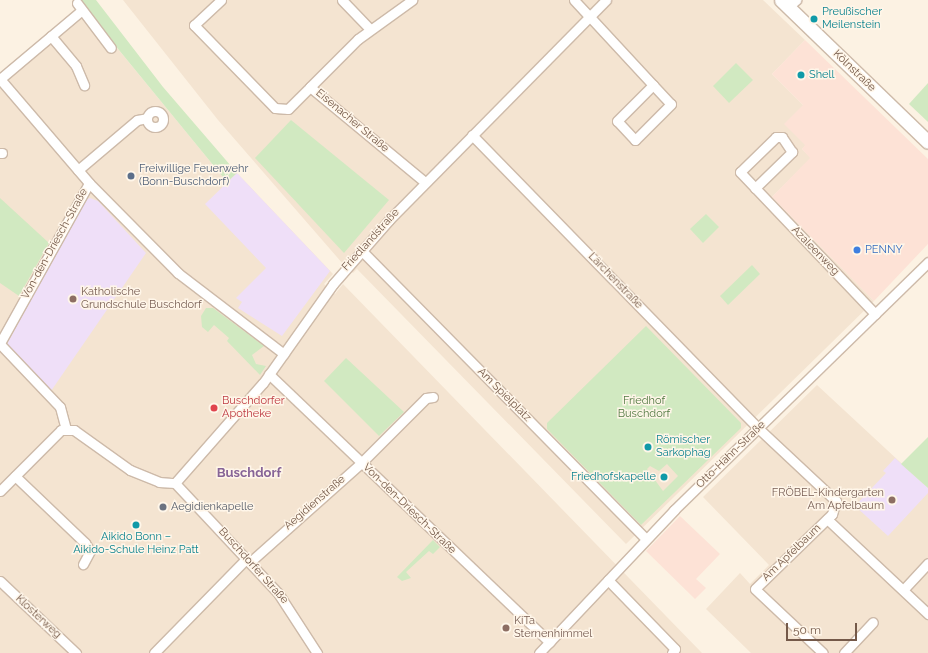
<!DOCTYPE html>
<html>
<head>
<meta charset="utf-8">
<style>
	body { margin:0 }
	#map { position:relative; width:928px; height:653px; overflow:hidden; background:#fcf2e3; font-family:Raleway,sans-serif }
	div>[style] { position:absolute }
	.residential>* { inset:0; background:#f4e4d1 }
	.commercial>* { inset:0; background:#fde2d6 }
	.education>* { inset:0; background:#efdff8 }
	.green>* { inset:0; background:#d1e9c1 }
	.roads { filter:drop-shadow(1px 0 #cdbaa9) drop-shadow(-1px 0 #cdbaa9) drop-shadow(0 1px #cdbaa9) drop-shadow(0 -1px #cdbaa9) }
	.minor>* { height:9px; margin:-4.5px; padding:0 4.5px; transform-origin:4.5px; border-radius:4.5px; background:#fff }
	.minor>.ring { margin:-4.5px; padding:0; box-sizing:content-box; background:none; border:9px solid #fff; border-radius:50% }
	.secondary>* { height:13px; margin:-6.5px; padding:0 6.5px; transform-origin:6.5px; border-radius:6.5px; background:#fff }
	.dots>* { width:11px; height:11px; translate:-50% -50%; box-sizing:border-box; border:2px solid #fff6e9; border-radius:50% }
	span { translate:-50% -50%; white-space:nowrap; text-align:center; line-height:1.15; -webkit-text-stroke:3px #fff6e9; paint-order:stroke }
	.culture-label { font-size:11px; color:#0d838f }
	.left { translate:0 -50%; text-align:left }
	.right { translate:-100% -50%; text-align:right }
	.street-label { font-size:11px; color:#745949 }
	.service-label { font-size:11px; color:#4e5e75 }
	.shop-label { font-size:11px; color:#366cbe }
	.education-label { font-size:11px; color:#785e54 }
	.health-label { font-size:11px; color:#be3a42 }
	.park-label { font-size:11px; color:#517941 }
	.worship-label { font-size:11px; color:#5b616d }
	.quarter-label { font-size:13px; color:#876497; font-weight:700 }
	.scale { position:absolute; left:786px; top:623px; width:71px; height:18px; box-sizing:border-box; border:2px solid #745949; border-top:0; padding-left:5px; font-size:12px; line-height:14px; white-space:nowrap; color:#745949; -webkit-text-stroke:3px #fff6e9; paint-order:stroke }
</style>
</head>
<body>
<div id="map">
	<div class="residential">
		<div style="clip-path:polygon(123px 0,763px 0,805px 40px,772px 74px,803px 105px,805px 146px,802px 149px,811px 158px,772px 197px,874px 301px,626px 544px,357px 269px,353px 273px,343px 264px,218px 120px)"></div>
		<div style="clip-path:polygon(82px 5px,227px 182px,237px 173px,333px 274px,324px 284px,335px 294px,343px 284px,702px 653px,0 653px,0 73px)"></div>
		<div style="clip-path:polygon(817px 385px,928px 488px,928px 653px,751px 653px,706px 609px,740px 573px,750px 584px,769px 565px,703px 497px)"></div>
	</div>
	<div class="commercial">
		<div style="clip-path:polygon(805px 40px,928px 159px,928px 244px,874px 301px,772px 197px,810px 158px,802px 149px,805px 145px,784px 124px,803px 105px,772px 74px)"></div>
		<div style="clip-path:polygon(680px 516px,720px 554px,696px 579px,706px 588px,695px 599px,646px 551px)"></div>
	</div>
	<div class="education">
		<div style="clip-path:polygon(237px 173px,330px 271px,282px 336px,238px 308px,242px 302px,236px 298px,266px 268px,205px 204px)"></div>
		<div style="clip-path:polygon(90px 198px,98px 201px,146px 253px,51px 391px,7px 344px,85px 200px)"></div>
		<div style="clip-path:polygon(895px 458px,928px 488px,928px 493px,888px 536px,855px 506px,886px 473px,883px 471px)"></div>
	</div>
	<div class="green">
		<div style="clip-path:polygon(78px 0,96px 0,163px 87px,237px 173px,227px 182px)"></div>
		<div style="clip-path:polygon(736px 63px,753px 80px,729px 103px,713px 86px)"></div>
		<div style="clip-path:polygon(928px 83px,928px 122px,909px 104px)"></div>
		<div style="clip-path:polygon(291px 120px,389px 200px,344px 253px,255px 158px)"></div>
		<div style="clip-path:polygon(0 198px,49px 243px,19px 296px,0 283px)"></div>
		<div style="clip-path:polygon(706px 214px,719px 227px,703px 243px,690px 229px)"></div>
		<div style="clip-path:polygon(752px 265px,760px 274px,728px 305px,720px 296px)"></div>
		<div style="clip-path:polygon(206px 308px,213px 308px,264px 346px,252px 355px,256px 364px,266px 366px,260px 375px,227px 341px,229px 338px,214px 325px,208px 332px,202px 327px,201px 316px)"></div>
		<div style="clip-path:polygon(evenodd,646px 326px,741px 423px,741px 428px,641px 525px,547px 429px,547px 423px,646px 326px,667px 464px,678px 476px,663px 491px,647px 469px,650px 466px,659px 471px,667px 464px)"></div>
		<div style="clip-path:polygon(346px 358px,404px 412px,379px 436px,324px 381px)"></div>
		<div style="clip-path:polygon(928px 437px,928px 488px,901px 464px)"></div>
		<div style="clip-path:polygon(433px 540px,440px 547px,433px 554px,429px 551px,406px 572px,411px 578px,402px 581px,397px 577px)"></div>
	</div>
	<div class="roads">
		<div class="minor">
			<div style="left:221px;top:0;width:37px;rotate:137deg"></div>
			<div style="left:194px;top:25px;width:116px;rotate:45.7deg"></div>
			<div style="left:275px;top:108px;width:13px;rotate:4deg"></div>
			<div style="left:288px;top:109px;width:31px;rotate:-45deg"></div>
			<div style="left:310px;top:87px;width:149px;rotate:39.6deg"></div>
			<div style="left:342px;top:0;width:40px;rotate:46deg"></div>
			<div style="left:574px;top:0;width:23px;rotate:47deg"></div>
			<div style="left:590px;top:17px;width:93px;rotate:47.2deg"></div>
			<div style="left:653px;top:85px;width:26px;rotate:47deg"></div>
			<div style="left:671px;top:104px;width:51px;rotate:135deg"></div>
			<div style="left:635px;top:140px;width:26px;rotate:-133deg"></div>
			<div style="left:617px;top:121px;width:51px;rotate:-45deg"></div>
			<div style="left:77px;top:3px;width:56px;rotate:52.9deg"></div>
			<div style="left:788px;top:7px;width:11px;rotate:-41deg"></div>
			<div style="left:51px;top:36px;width:39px;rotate:50deg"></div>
			<div style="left:76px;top:66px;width:21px;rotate:67deg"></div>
			<div style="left:0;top:79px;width:137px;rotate:49.4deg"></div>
			<div style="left:89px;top:183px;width:127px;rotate:45.3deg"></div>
			<div style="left:178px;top:273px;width:133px;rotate:37.4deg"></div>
			<div style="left:0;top:79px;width:107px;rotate:-40.1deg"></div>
			<div style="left:310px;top:87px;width:68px;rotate:-45deg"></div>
			<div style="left:358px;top:39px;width:67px;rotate:-35.8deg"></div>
			<div class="ring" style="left:147px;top:111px;width:7px;height:7px"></div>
			<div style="left:472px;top:135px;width:409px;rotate:45.7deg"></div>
			<div style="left:758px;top:428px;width:107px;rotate:43.1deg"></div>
			<div style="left:836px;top:501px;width:14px;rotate:107deg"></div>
			<div style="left:832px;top:514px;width:107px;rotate:135.8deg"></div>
			<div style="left:755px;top:589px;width:93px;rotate:43.3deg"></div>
			<div style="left:0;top:153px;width:2px"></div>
			<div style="left:78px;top:170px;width:77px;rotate:-40.3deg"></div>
			<div style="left:137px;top:120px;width:10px;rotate:-11deg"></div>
			<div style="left:755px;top:188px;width:52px;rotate:-44.2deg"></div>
			<div style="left:792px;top:152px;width:18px;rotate:-124deg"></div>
			<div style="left:782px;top:137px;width:6px;rotate:180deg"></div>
			<div style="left:776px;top:137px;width:50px;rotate:135.8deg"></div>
			<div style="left:740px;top:172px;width:196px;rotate:46.4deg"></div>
			<div style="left:362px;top:251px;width:404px;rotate:45.4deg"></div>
			<div style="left:0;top:343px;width:183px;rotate:-60.9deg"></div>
			<div style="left:0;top:344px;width:87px;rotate:46.4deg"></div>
			<div style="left:60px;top:407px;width:23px;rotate:75deg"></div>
			<div style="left:269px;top:374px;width:388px;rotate:43.7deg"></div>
			<div style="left:15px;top:476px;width:97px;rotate:43.7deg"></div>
			<div style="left:85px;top:543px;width:9px;rotate:58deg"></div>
			<div style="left:90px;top:551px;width:15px;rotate:118deg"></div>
			<div style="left:175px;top:483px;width:133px;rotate:-48.7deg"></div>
			<div style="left:263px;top:383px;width:121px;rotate:-54.7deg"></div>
			<div style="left:333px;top:284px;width:85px;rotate:-48.8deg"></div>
			<div style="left:389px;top:220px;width:309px;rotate:-45.4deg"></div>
			<div style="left:0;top:491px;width:86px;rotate:-45deg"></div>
			<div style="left:61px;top:430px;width:13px"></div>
			<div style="left:74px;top:430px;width:69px;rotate:35.5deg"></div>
			<div style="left:130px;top:470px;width:31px;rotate:22deg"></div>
			<div style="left:159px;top:482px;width:16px;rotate:4deg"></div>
			<div style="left:175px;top:483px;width:151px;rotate:46.9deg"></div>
			<div style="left:278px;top:593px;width:72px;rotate:57deg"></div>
			<div style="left:827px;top:519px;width:139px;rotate:43.2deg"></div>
			<div style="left:250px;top:562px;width:149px;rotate:-41.7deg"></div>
			<div style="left:361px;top:463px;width:92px;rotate:-45deg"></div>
			<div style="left:426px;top:398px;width:7px;rotate:-8deg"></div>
			<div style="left:608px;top:580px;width:96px;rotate:45.8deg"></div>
			<div style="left:675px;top:649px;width:5px;rotate:127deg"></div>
			<div style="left:0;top:581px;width:105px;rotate:43.5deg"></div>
			<div style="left:903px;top:590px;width:37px;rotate:-47deg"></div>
			<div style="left:154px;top:653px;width:133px;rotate:-45.6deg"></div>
			<div style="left:539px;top:653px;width:197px;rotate:-46.6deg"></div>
			<div style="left:674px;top:510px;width:355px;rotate:-44.3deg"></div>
			<div style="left:844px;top:653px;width:42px;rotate:-46.9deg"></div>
		</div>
		<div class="secondary">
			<div style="left:781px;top:0;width:204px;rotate:44deg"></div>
		</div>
	</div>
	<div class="dots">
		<div style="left:814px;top:19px;background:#0f9aa8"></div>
		<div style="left:801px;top:75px;background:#0f9aa8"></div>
		<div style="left:131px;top:176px;background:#5c6f8a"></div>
		<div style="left:857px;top:250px;background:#3f7fe0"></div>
		<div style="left:73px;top:299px;background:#8d6e63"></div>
		<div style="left:214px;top:408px;background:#e0444e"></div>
		<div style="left:648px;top:447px;background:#0f9aa8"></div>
		<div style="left:664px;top:477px;background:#0f9aa8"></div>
		<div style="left:892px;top:500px;background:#8d6e63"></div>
		<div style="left:163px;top:507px;background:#6b7280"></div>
		<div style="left:136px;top:525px;background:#0f9aa8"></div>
		<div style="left:506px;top:628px;background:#8d6e63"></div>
	</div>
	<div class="culture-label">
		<span class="left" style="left:822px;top:19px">Preußischer<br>Meilenstein</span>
		<span class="left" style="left:809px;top:75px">Shell</span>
		<span class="left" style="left:656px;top:447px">Römischer<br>Sarkophag</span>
		<span class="right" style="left:656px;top:477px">Friedhofskapelle</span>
		<span style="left:136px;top:544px">Aikido Bonn –<br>Aikido-Schule Heinz Patt</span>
	</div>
	<div class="street-label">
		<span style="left:854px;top:71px;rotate:44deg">Kölnstraße</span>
		<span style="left:352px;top:121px;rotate:40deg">Eisenacher Straße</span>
		<span style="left:371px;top:240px;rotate:-48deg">Friedlandstraße</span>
		<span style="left:55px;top:244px;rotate:-61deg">Von-den-Driesch-Straße</span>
		<span style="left:815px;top:251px;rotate:46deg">Azaleenweg</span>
		<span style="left:615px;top:281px;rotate:46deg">Lärchenstraße</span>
		<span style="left:504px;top:395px;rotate:45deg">Am Spielplatz</span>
		<span style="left:731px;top:455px;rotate:-44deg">Otto-Hahn-Straße</span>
		<span style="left:315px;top:503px;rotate:-41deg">Aegidienstraße</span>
		<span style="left:409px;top:509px;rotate:44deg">Von-den-Driesch-Straße</span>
		<span style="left:792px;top:553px;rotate:-44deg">Am Apfelbaum</span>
		<span style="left:253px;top:566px;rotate:48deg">Buschdorfer Straße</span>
		<span style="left:38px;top:617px;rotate:43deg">Klosterweg</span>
	</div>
	<div class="service-label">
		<span class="left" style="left:139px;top:176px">Freiwillige Feuerwehr<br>(Bonn-Buschdorf)</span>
	</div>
	<div class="shop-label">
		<span class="left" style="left:865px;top:250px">PENNY</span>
	</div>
	<div class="education-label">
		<span class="left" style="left:81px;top:299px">Katholische<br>Grundschule Buschdorf</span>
		<span class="right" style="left:884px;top:500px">FRÖBEL-Kindergarten<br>Am Apfelbaum</span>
		<span class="left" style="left:514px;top:628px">KiTa<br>Sternenhimmel</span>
	</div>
	<div class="health-label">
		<span class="left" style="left:222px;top:408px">Buschdorfer<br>Apotheke</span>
	</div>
	<div class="park-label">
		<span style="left:644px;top:408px">Friedhof<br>Buschdorf</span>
	</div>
	<div class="worship-label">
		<span class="left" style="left:171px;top:507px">Aegidienkapelle</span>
	</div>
	<div class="quarter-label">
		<span style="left:249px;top:473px">Buschdorf</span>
	</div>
	<div class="scale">50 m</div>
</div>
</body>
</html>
